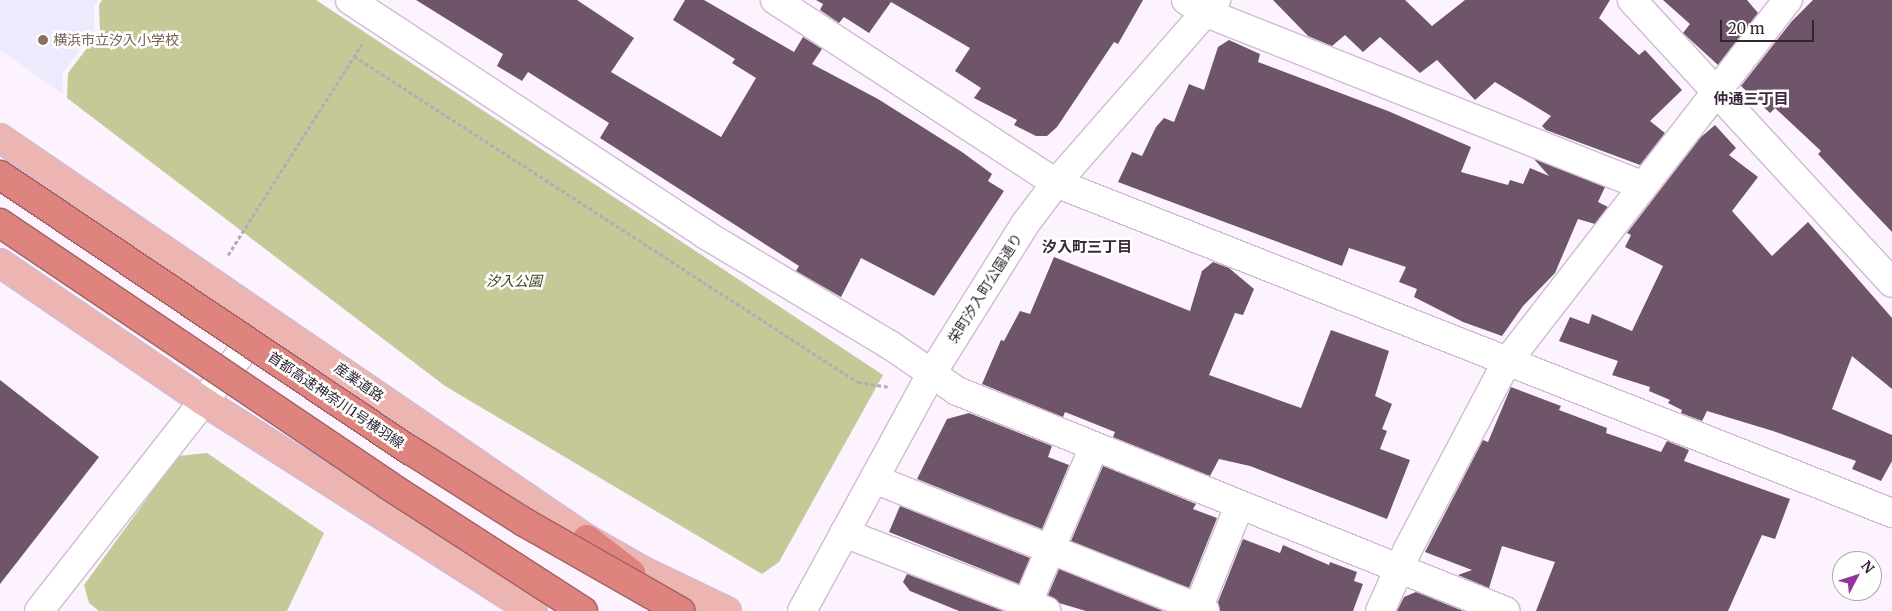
<!DOCTYPE html>
<html>
<head>
<meta charset="utf-8">
<style>
	body { margin:0 }
	#map { position:relative; width:1892px; height:611px; overflow:hidden; background:#fdf3fe; font-family:Merriweather,"Noto Sans JP",serif }
	div>[style] { position:absolute }
	.education>* { inset:0; background:#eceafc }
	.green>* { inset:0; background:#c4c997 }
	.building>* { inset:0; background:#6e556a }
	.path>* { height:3px; margin-top:-1.5px; transform-origin:0; background:repeating-linear-gradient(90deg,#b4abb5 0 4px,transparent 0 6.5px) }
	.roads { filter:drop-shadow(1px 0 #d2bad4) drop-shadow(-1px 0 #d2bad4) drop-shadow(0 1px #d2bad4) drop-shadow(0 -1px #d2bad4) }
	.minor>* { height:28px; margin:-14px; padding:0 14px; transform-origin:14px; border-radius:14px; background:#fff }
	.major>* { height:28px; margin:-14px; padding:0 14px; transform-origin:14px; border-radius:14px; background:#ecb5b2 }
	.highway>* { height:28px; margin:-14px; padding:0 14px; transform-origin:14px; border-radius:14px; background:#df837f }
	.bridges { filter:drop-shadow(1px 0 #a16263) drop-shadow(-1px 0 #a16263) drop-shadow(0 1px #a16263) drop-shadow(0 -1px #a16263) }
	.highway-bridge>* { height:28px; margin:-14px; padding:0 14px; transform-origin:14px; border-radius:14px; background:#df837f }
	.dots>* { width:14px; height:14px; translate:-50% -50%; box-sizing:border-box; border:2px solid #fff; border-radius:50% }
	span { translate:-50% -50%; white-space:nowrap; text-align:center; line-height:1.15; -webkit-text-stroke:5px #fff; paint-order:stroke }
	.education-label { font-size:14px; color:#785e54 }
	.left { translate:0 -50%; text-align:left }
	.park-label { font-size:14px; color:#3d401b; font-style:italic }
	.street-label { font-size:14px; color:#2f2630 }
	.neighbourhood-label { font-size:15px; color:#3b283d; font-weight:700 }
	.north { position:absolute; left:1832px; top:551px; width:50px; height:50px; box-sizing:border-box; background:#fff; border:1px solid #aca8ac; border-radius:50%; rotate:50deg; font-size:14px; font-weight:700; line-height:20px; text-align:center; color:#2f2630 }
	.north::after { content:''; display:block; margin:auto; width:18px; height:22px; background:#94359e; clip-path:polygon(50% 0,100% 100%,50% 72%,0 100%) }
	.scale { position:absolute; left:1720px; top:20px; width:94px; height:22px; box-sizing:border-box; border:2px solid #2f2630; border-top:0; padding-left:6px; font-size:15px; line-height:18px; white-space:nowrap; color:#2f2630; -webkit-text-stroke:4px #fff; paint-order:stroke }
</style>
</head>
<body>
<div id="map">
	<div class="education">
		<div style="clip-path:polygon(0 0,98px 0,94px 5px,94px 31px,62px 74px,63px 94px,0 50px)"></div>
	</div>
	<div class="green">
		<div style="clip-path:polygon(102px 0,316px 0,883px 375px,779px 562px,762px 574px,445px 386px,67px 98px,68px 73px,100px 31px,99px 5px)"></div>
		<div style="clip-path:polygon(207px 453px,324px 533px,287px 611px,99px 611px,89px 603px,84px 585px,178px 456px)"></div>
	</div>
	<div class="building">
		<div style="clip-path:polygon(416px 0,577px 0,634px 38px,611px 72px,721px 137px,756px 78px,732px 63px,735px 59px,673px 20px,685px 0,704px 0,794px 52px,803px 37px,822px 49px,812px 64px,878px 99px,962px 152px,992px 174px,988px 181px,1004px 191px,934px 296px,861px 258px,841px 297px,796px 271px,799px 266px,600px 138px,609px 123px,528px 72px,522px 81px,497px 66px,503px 54px)"></div>
		<div style="clip-path:polygon(816px 0,1143px 0,1118px 44px,1114px 42px,1057px 127px,1047px 136px,1036px 136px,1014px 125px,1017px 120px,974px 98px,981px 88px,955px 71px,970px 48px,891px 2px,869px 33px,844px 17px,839px 23px,820px 10px,823px 4px)"></div>
		<div style="clip-path:polygon(1273px 0,1405px 0,1432px 26px,1465px 0,1610px 0,1599px 18px,1639px 55px,1645px 50px,1682px 90px,1650px 121px,1665px 133px,1640px 165px,1546px 130px,1542px 126px,1551px 116px,1495px 82px,1475px 100px,1437px 60px,1420px 73px,1380px 37px,1363px 52px,1345px 35px,1332px 46px,1308px 36px)"></div>
		<div style="clip-path:polygon(1663px 0,1747px 0,1758px 13px,1718px 65px,1683px 33px,1690px 24px)"></div>
		<div style="clip-path:polygon(1813px 0,1892px 0,1892px 232px,1818px 154px,1821px 151px,1775px 108px,1770px 113px,1741px 86px,1792px 21px)"></div>
		<div style="clip-path:polygon(1229px 40px,1260px 54px,1258px 62px,1388px 111px,1471px 147px,1461px 172px,1508px 185px,1510px 180px,1523px 184px,1530px 168px,1549px 176px,1534px 159px,1605px 187px,1598px 202px,1608px 207px,1595px 224px,1578px 219px,1555px 273px,1523px 306px,1502px 336px,1463px 322px,1414px 297px,1417px 289px,1399px 282px,1406px 267px,1349px 248px,1342px 266px,1118px 182px,1132px 152px,1142px 156px,1156px 127px,1164px 118px,1174px 122px,1189px 84px,1204px 90px,1218px 47px)"></div>
		<div style="clip-path:polygon(1715px 125px,1736px 148px,1729px 155px,1758px 177px,1732px 211px,1772px 256px,1808px 222px,1892px 318px,1892px 389px,1852px 356px,1832px 409px,1892px 435px,1892px 461px,1881px 481px,1852px 469px,1856px 461px,1773px 431px,1707px 411px,1702px 421px,1681px 413px,1682px 410px,1668px 403px,1670px 400px,1649px 391px,1650px 387px,1612px 375px,1618px 361px,1559px 341px,1570px 317px,1589px 324px,1592px 314px,1632px 331px,1663px 266px,1625px 247px,1631px 235px,1627px 233px,1701px 137px)"></div>
		<div style="clip-path:polygon(1054px 257px,1190px 311px,1202px 271px,1213px 262px,1229px 268px,1254px 289px,1243px 315px,1235px 313px,1209px 375px,1301px 408px,1331px 330px,1389px 351px,1375px 396px,1392px 404px,1382px 429px,1387px 431px,1380px 449px,1410px 460px,1387px 519px,1250px 466px,1219px 459px,1210px 476px,1113px 437px,1115px 432px,1065px 412px,1063px 417px,982px 384px,1001px 340px,1004px 341px,1020px 311px,1030px 314px)"></div>
		<div style="clip-path:polygon(0 380px,99px 457px,0 584px)"></div>
		<div style="clip-path:polygon(1511px 387px,1561px 406px,1559px 410px,1607px 428px,1606px 433px,1661px 452px,1667px 441px,1689px 450px,1684px 461px,1790px 499px,1775px 539px,1762px 535px,1728px 611px,1536px 611px,1555px 562px,1502px 546px,1489px 588px,1458px 575px,1472px 570px,1425px 552px,1483px 440px,1488px 442px)"></div>
		<div style="clip-path:polygon(969px 413px,1052px 446px,1048px 457px,1069px 465px,1042px 529px,917px 479px,947px 419px)"></div>
		<div style="clip-path:polygon(1103px 466px,1196px 504px,1193px 509px,1217px 518px,1189px 588px,1071px 541px)"></div>
		<div style="clip-path:polygon(900px 506px,1030px 558px,1019px 584px,889px 532px)"></div>
		<div style="clip-path:polygon(1243px 539px,1280px 553px,1283px 545px,1329px 565px,1330px 562px,1357px 572px,1354px 581px,1363px 584px,1353px 611px,1220px 611px,1218px 602px)"></div>
		<div style="clip-path:polygon(1059px 569px,1163px 611px,1086px 611px,1059px 603px,1048px 595px)"></div>
		<div style="clip-path:polygon(907px 574px,1003px 611px,959px 611px,910px 591px,903px 582px)"></div>
		<div style="clip-path:polygon(1416px 592px,1463px 611px,1397px 611px,1404px 597px)"></div>
	</div>
	<div class="path">
		<div style="left:354px;top:56px;width:600px;rotate:32.9deg"></div>
		<div style="left:858px;top:382px;width:30px;rotate:9deg"></div>
		<div style="left:228px;top:255px;width:250px;rotate:-57.6deg"></div>
	</div>
	<div class="roads">
		<div class="minor">
			<div style="left:350px;top:0;width:427px;rotate:33.4deg"></div>
			<div style="left:706px;top:235px;width:214px;rotate:30.9deg"></div>
			<div style="left:890px;top:345px;width:81px;rotate:34.5deg"></div>
			<div style="left:957px;top:391px;width:591px;rotate:21.87deg"></div>
			<div style="left:775px;top:0;width:335px;rotate:33.1deg"></div>
			<div style="left:1056px;top:183px;width:899px;rotate:21.54deg"></div>
			<div style="left:1186px;top:0;width:22px;rotate:34deg"></div>
			<div style="left:1204px;top:12px;width:471px;rotate:21.6deg"></div>
			<div style="left:1632px;top:0;width:384px;rotate:47.4deg"></div>
			<div style="left:874px;top:479px;width:356px;rotate:21.7deg"></div>
			<div style="left:844px;top:533px;width:217px;rotate:21.1deg"></div>
			<div style="left:39px;top:611px;width:365px;rotate:-51.9deg"></div>
			<div style="left:802px;top:611px;width:271px;rotate:-61.4deg"></div>
			<div style="left:932px;top:373px;width:176px;rotate:-58deg"></div>
			<div style="left:1025px;top:224px;width:51px;rotate:-52.9deg"></div>
			<div style="left:1056px;top:183px;width:243px;rotate:-48.8deg"></div>
			<div style="left:1024px;top:611px;width:178px;rotate:-66.9deg"></div>
			<div style="left:1197px;top:611px;width:113px;rotate:-68.2deg"></div>
			<div style="left:1380px;top:611px;width:68px;rotate:-65.7deg"></div>
			<div style="left:1408px;top:549px;width:210px;rotate:-62.2deg"></div>
			<div style="left:1506px;top:363px;width:460px;rotate:-52.2deg"></div>
		</div>
		<div class="major">
			<div style="left:0;top:138px;width:711px;rotate:34.34deg"></div>
			<div style="left:587px;top:539px;width:64px;rotate:29.7deg"></div>
			<div style="left:643px;top:571px;width:93px;rotate:25.5deg"></div>
			<div style="left:0;top:263px;width:245px;rotate:34.2deg"></div>
			<div style="left:203px;top:401px;width:391px;rotate:32.5deg"></div>
		</div>
		<div class="highway">
			<div style="left:587px;top:539px;width:56px;rotate:37.7deg"></div>
		</div>
	</div>
	<div class="bridges">
		<div class="highway-bridge">
			<div style="left:0;top:175px;width:494px;rotate:33.9deg"></div>
			<div style="left:410px;top:450px;width:135px;rotate:32.3deg"></div>
			<div style="left:524px;top:522px;width:180px;rotate:29.7deg"></div>
			<div style="left:0;top:223px;width:468px;rotate:34deg"></div>
			<div style="left:388px;top:485px;width:232px;rotate:32.9deg"></div>
		</div>
	</div>
	<div class="dots">
		<div style="left:43px;top:40px;background:#8d6e63"></div>
	</div>
	<div class="education-label">
		<span class="left" style="left:53px;top:40px">横浜市立汐入小学校</span>
	</div>
	<div class="park-label">
		<span style="left:514px;top:281px">汐入公園</span>
	</div>
	<div class="street-label">
		<span style="left:985px;top:288px;rotate:-58deg">栄町汐入町公園通り</span>
		<span style="left:359px;top:382px;rotate:35deg">産業道路</span>
		<span style="left:336px;top:400px;rotate:34deg">首都高速神奈川1号横羽線</span>
	</div>
	<div class="neighbourhood-label">
		<span style="left:1751px;top:99px">仲通三丁目</span>
		<span style="left:1087px;top:247px">汐入町三丁目</span>
	</div>
	<div class="north">N</div>
	<div class="scale">20 m</div>
</div>
</body>
</html>
